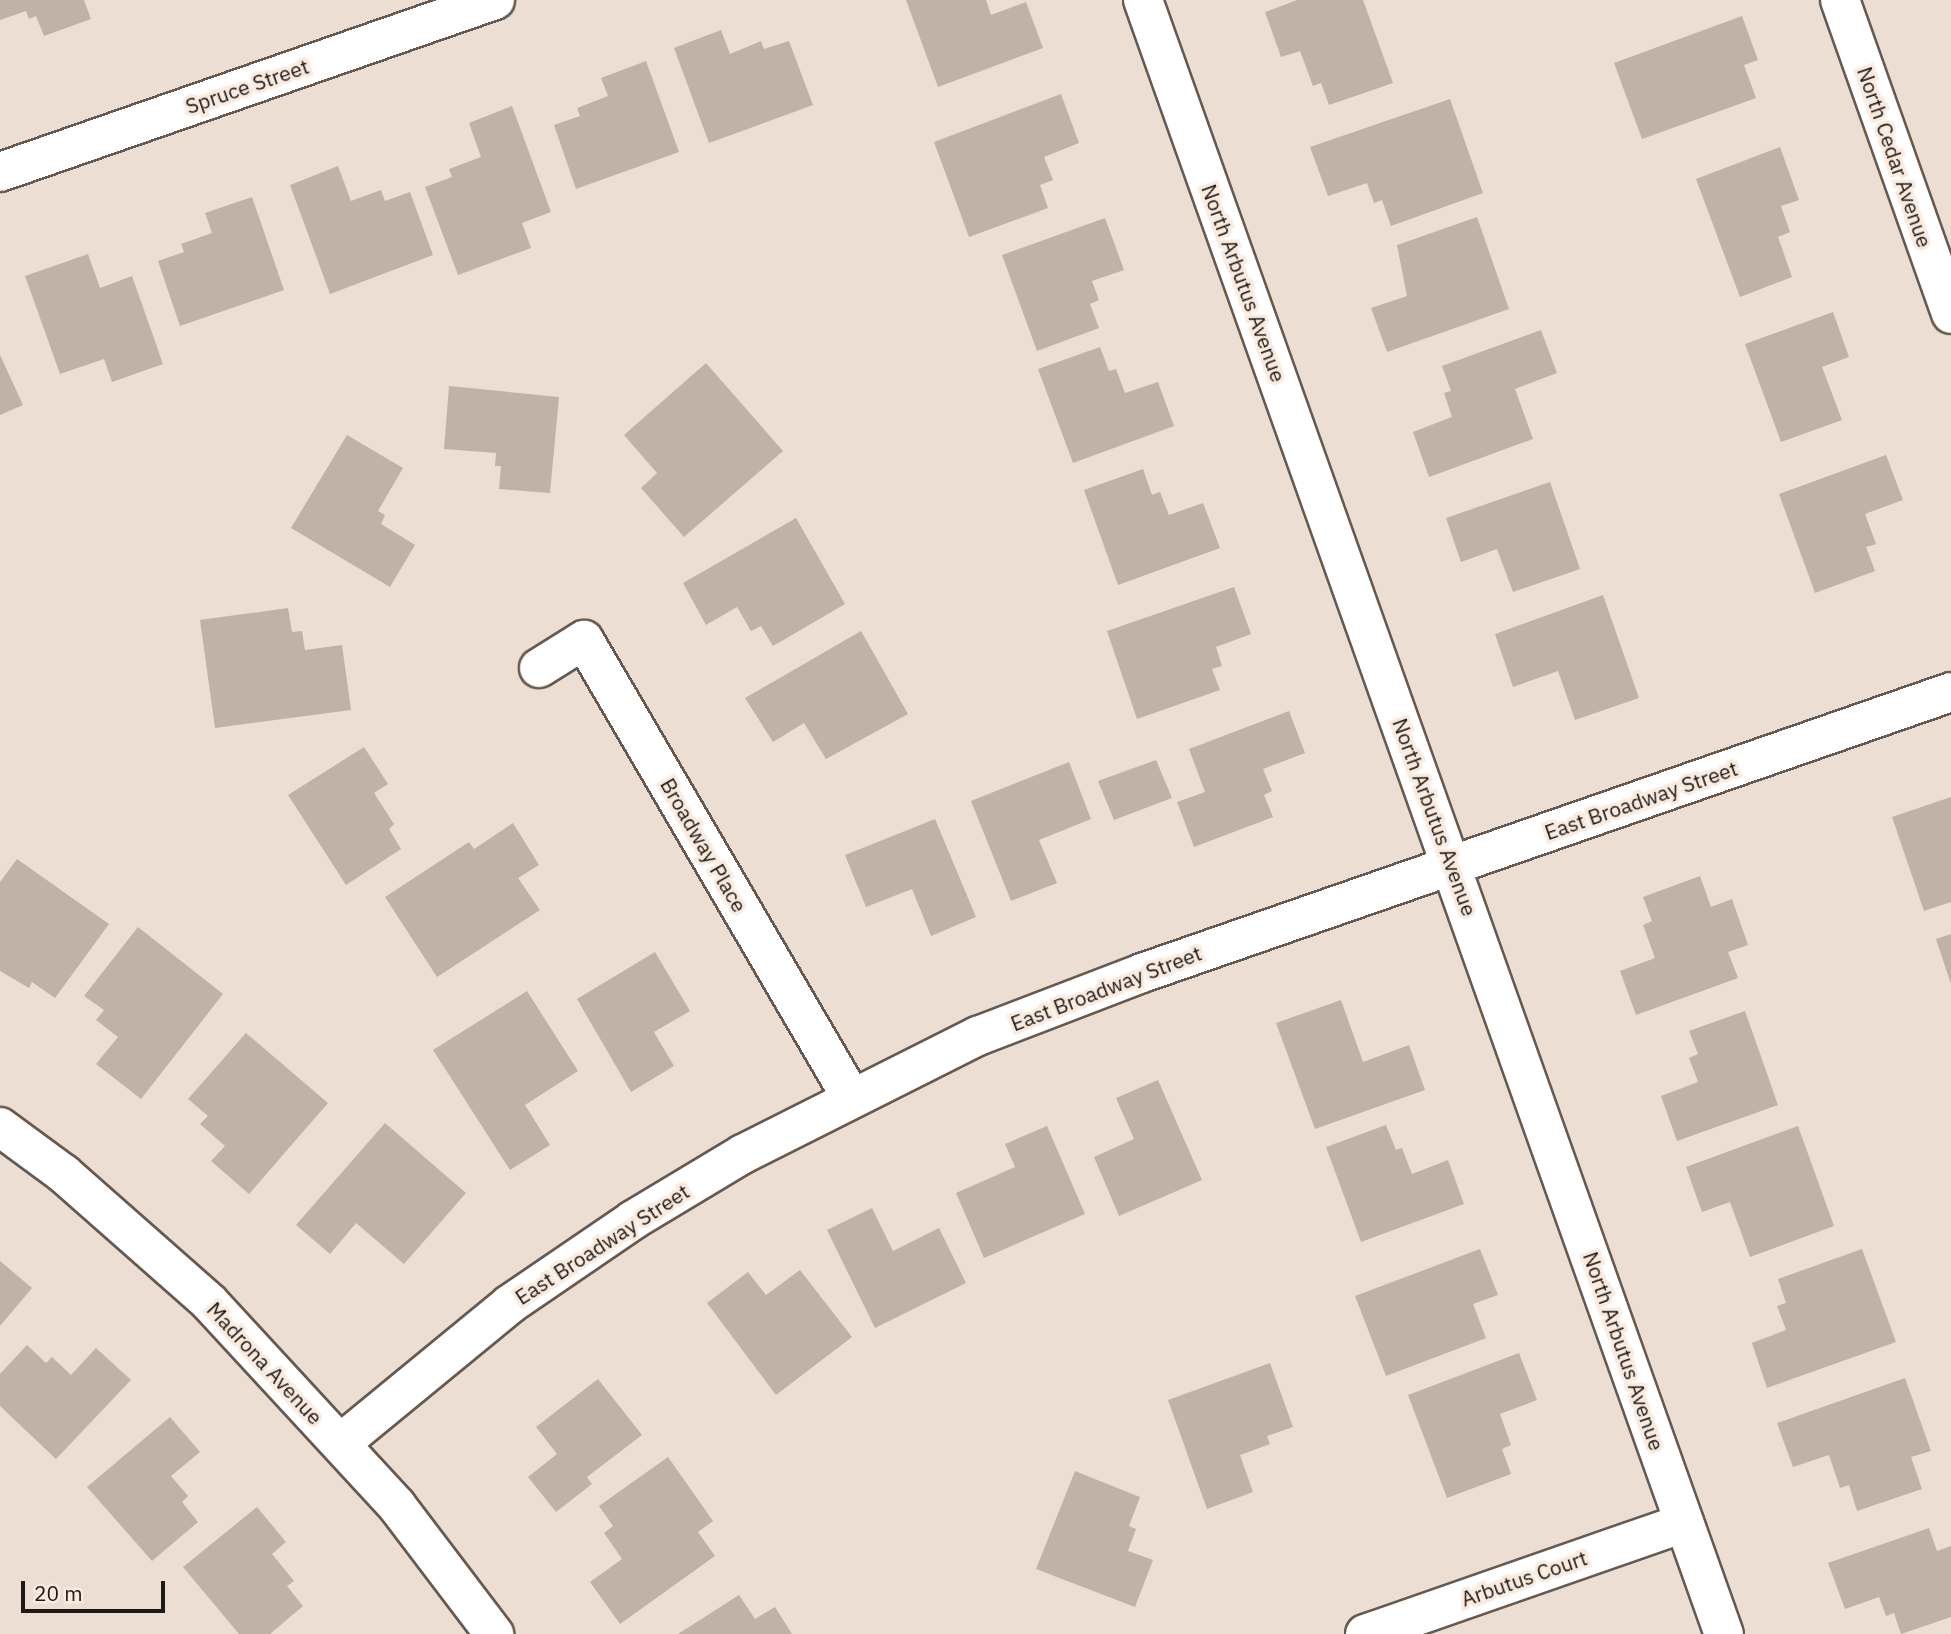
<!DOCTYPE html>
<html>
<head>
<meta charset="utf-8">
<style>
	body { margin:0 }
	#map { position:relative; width:1951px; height:1634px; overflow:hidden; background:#ecded2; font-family:"IBM Plex Sans",sans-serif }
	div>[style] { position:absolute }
	.building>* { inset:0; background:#c0b2a7 }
	.roads { filter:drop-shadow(2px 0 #665a50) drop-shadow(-2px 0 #665a50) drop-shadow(0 2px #665a50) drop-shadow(0 -2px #665a50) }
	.minor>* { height:38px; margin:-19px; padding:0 19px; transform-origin:19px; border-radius:19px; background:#fff }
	span { translate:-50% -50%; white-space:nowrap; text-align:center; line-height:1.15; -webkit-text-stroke:7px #f9ebdf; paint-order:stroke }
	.street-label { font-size:21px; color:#1e1915 }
	.scale { position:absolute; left:21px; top:1581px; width:144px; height:32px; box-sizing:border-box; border:4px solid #1e1915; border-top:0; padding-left:9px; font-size:21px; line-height:24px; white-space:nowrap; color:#1e1915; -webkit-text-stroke:5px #f9ebdf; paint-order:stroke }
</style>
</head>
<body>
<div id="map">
	<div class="building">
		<div style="clip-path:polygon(0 0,84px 0,91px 19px,44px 36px,36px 16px,29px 19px,26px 11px,0 20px)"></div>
		<div style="clip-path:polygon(906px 0,986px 0,991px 15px,1026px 2px,1043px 48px,938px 87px)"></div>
		<div style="clip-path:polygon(1297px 0,1363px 0,1393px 83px,1329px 105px,1321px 83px,1313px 86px,1300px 51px,1281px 57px,1265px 12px)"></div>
		<div style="clip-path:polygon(1742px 16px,1758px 60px,1744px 65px,1756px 98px,1642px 139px,1614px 63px)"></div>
		<div style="clip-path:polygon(721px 30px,730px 54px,761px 41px,764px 49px,789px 41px,813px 105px,709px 143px,674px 48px)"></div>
		<div style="clip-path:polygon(646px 61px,679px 152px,576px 189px,554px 125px,580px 116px,577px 108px,608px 96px,601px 78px)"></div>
		<div style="clip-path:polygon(1061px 94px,1079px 143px,1044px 157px,1053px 180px,1040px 185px,1048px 208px,969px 237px,934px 142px)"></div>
		<div style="clip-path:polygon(1450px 99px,1483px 193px,1391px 226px,1382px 200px,1374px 203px,1367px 183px,1328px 196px,1310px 147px)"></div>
		<div style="clip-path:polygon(512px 106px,551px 212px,522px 223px,531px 248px,458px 275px,425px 187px,452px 177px,449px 169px,481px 157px,469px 123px)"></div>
		<div style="clip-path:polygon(1780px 147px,1799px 200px,1781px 206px,1790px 232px,1778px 237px,1792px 277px,1740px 297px,1696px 179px)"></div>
		<div style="clip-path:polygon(338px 166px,351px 201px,381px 190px,385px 201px,410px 192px,433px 255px,330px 294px,290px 185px)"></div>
		<div style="clip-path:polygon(252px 197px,284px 290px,180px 326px,158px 261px,184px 252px,181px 244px,212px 233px,205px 213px)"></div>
		<div style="clip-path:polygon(1477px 217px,1509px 309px,1387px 352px,1371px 308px,1407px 296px,1397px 245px)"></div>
		<div style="clip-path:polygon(1105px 218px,1124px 270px,1092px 281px,1099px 300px,1090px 304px,1099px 328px,1037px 351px,1002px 255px)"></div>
		<div style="clip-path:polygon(88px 254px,100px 288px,132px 276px,163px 364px,112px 382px,104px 359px,60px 374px,25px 276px)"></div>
		<div style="clip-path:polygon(1833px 312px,1849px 357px,1822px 367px,1842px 420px,1781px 442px,1745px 344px)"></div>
		<div style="clip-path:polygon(1541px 330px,1557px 373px,1515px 389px,1533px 439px,1429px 477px,1413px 432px,1452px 417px,1444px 393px,1451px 391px,1442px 366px)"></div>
		<div style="clip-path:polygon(1100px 347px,1109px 371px,1116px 369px,1125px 393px,1158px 382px,1174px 426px,1073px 463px,1038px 369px)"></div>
		<div style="clip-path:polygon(0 355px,23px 405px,0 415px)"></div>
		<div style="clip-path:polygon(706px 363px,783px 451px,684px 537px,641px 488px,657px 473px,624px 435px)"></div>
		<div style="clip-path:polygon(449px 386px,559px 397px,550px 493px,499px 489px,501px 466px,495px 466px,496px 453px,444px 449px)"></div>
		<div style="clip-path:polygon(347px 435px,403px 468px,378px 511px,385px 515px,381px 524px,415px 545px,390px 587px,291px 528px)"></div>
		<div style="clip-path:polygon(1886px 455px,1903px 500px,1865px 514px,1876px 544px,1866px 547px,1875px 571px,1815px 593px,1779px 494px)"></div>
		<div style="clip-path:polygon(1143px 469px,1152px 495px,1160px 492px,1169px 515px,1203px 503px,1220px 548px,1118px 585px,1084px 490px)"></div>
		<div style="clip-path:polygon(1550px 482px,1580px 569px,1513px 592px,1497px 549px,1461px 562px,1446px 518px)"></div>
		<div style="clip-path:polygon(796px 518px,845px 604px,773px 646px,761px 626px,751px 631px,737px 607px,706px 625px,683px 583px)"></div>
		<div style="clip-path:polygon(1234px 587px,1251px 634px,1216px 647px,1222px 666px,1212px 669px,1220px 690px,1137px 719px,1107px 631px)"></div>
		<div style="clip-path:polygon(1603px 595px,1639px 698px,1575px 720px,1558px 671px,1513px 687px,1495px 634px)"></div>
		<div style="clip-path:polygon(288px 608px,292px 632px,302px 631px,305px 650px,342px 645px,351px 710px,215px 728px,200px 620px)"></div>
		<div style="clip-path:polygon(861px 631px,908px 714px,826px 759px,804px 723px,773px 742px,745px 698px)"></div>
		<div style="clip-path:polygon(1289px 711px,1305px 753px,1263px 769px,1272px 791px,1264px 795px,1273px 817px,1194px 847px,1177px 802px,1205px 792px,1189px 749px)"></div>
		<div style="clip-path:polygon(364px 747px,388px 784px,374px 793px,394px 824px,389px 829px,401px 849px,346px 885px,288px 795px)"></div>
		<div style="clip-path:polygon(1156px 760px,1172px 798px,1114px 820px,1098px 781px)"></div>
		<div style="clip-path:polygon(1069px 762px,1091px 819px,1039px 840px,1057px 883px,1011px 901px,971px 801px)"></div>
		<div style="clip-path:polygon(1951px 797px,1951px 902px,1924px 911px,1892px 817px)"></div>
		<div style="clip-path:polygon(935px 819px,976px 917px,931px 936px,912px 889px,866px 907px,845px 855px)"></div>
		<div style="clip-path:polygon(513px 823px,539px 865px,518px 878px,540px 910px,437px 977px,385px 897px,469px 842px,474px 849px)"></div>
		<div style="clip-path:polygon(17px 859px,109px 924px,55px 998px,32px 982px,29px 988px,0 971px,0 882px)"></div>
		<div style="clip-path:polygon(1700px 876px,1711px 907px,1732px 899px,1748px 945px,1728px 952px,1738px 978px,1636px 1015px,1620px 971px,1655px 958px,1643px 925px,1652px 921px,1643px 897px)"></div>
		<div style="clip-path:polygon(138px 927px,223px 994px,141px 1099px,96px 1064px,118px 1037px,96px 1020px,104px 1010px,84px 996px)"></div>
		<div style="clip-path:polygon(1951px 934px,1951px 984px,1936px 939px)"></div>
		<div style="clip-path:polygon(655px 952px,690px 1011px,654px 1032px,674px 1066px,631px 1092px,577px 999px)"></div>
		<div style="clip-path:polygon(527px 991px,578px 1071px,525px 1105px,550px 1145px,510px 1170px,433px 1050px)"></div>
		<div style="clip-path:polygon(1341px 1000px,1363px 1062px,1409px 1045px,1425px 1090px,1315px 1129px,1276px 1023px)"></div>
		<div style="clip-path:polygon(1745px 1011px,1778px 1105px,1677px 1141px,1661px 1096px,1698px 1082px,1689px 1058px,1698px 1054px,1689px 1031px)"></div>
		<div style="clip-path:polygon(246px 1033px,328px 1103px,249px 1194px,211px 1161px,225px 1146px,200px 1124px,208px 1116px,188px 1099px)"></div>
		<div style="clip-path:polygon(1158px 1080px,1202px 1180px,1119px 1216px,1094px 1157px,1134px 1139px,1116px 1098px)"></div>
		<div style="clip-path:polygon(385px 1123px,466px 1193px,404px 1264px,356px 1223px,330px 1254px,296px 1225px)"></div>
		<div style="clip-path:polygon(1386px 1125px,1396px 1150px,1402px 1148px,1412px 1174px,1448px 1160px,1464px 1204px,1361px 1242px,1326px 1147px)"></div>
		<div style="clip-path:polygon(1047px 1126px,1085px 1214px,984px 1258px,956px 1193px,1015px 1167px,1005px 1144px)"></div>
		<div style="clip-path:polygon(1798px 1126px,1834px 1226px,1750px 1257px,1730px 1202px,1702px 1212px,1686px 1167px)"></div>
		<div style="clip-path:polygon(872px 1208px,893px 1251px,939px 1228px,966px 1283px,875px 1328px,827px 1230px)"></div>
		<div style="clip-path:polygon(1480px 1249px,1498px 1295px,1473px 1304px,1486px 1338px,1386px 1376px,1355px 1296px)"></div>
		<div style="clip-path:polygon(1862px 1249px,1896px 1342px,1767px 1388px,1752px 1343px,1786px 1330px,1777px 1306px,1786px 1303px,1778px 1279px)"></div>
		<div style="clip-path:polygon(0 1261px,32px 1288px,0 1326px)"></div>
		<div style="clip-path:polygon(800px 1270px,852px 1337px,776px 1395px,707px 1303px,748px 1272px,766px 1295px)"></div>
		<div style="clip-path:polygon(27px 1345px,46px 1363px,52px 1357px,71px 1375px,96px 1348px,131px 1380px,56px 1459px,0 1406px,0 1374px)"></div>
		<div style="clip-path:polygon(1519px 1353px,1537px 1400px,1500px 1414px,1511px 1445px,1502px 1449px,1511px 1474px,1447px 1498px,1408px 1395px)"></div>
		<div style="clip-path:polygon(1270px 1363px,1293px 1427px,1267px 1436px,1270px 1444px,1240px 1455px,1253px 1492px,1207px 1509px,1168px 1400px)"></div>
		<div style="clip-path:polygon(1905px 1378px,1931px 1451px,1911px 1457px,1922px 1489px,1857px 1511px,1849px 1485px,1840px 1488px,1829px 1455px,1793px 1467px,1777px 1423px)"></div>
		<div style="clip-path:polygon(598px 1379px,642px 1435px,587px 1477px,592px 1484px,556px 1512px,528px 1477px,557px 1454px,536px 1427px)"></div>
		<div style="clip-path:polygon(170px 1417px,200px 1452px,171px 1476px,188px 1496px,182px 1502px,198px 1522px,152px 1561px,87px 1487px)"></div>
		<div style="clip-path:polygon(668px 1457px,713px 1521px,698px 1532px,715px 1556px,620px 1624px,590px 1582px,622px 1559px,604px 1533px,613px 1526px,599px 1506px)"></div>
		<div style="clip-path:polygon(1075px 1471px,1140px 1497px,1129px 1526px,1136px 1529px,1128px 1551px,1153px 1560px,1135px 1607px,1036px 1569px)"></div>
		<div style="clip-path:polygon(257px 1507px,286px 1542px,272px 1554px,294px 1581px,287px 1586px,303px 1606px,270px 1634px,239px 1634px,183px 1567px)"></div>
		<div style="clip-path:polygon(1929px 1528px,1937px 1551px,1951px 1546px,1951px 1617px,1901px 1634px,1894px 1613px,1886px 1616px,1879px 1597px,1845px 1609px,1828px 1563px)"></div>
		<div style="clip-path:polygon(739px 1595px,755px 1619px,775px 1607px,792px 1634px,678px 1634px)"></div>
	</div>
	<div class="roads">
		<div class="minor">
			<div style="left:1143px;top:0;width:1734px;rotate:70.43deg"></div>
			<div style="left:1840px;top:0;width:333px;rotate:70.5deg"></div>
			<div style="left:0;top:172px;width:524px;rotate:-19.16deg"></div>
			<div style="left:539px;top:668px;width:53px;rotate:-31.9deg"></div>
			<div style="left:584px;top:640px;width:529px;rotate:59.7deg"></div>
			<div style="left:0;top:1127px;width:79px;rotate:36.3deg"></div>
			<div style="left:64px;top:1174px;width:193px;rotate:41.4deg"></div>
			<div style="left:209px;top:1302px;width:277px;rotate:47.3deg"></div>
			<div style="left:397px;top:1506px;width:161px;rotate:52.8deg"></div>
			<div style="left:341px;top:1443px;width:219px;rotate:-39.4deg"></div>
			<div style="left:510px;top:1304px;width:149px;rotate:-34.3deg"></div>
			<div style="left:633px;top:1220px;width:128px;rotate:-31deg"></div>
			<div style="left:743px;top:1154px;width:263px;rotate:-26.7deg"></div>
			<div style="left:978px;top:1036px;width:176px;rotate:-21deg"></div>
			<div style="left:1142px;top:973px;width:856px;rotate:-19.15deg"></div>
			<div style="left:1365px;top:1634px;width:338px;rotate:-19.2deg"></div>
		</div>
	</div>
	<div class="street-label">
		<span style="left:247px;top:86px;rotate:-19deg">Spruce Street</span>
		<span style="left:1895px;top:157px;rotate:71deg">North Cedar Avenue</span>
		<span style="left:1244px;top:283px;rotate:70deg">North Arbutus Avenue</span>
		<span style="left:1641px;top:800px;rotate:-19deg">East Broadway Street</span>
		<span style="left:1435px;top:817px;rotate:70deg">North Arbutus Avenue</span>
		<span style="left:704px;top:845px;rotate:60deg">Broadway Place</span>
		<span style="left:1106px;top:988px;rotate:-21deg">East Broadway Street</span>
		<span style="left:602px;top:1244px;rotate:-33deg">East Broadway Street</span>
		<span style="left:1624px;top:1351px;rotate:71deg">North Arbutus Avenue</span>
		<span style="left:265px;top:1363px;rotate:47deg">Madrona Avenue</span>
		<span style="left:1524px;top:1578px;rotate:-19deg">Arbutus Court</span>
	</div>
	<div class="scale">20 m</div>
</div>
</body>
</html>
